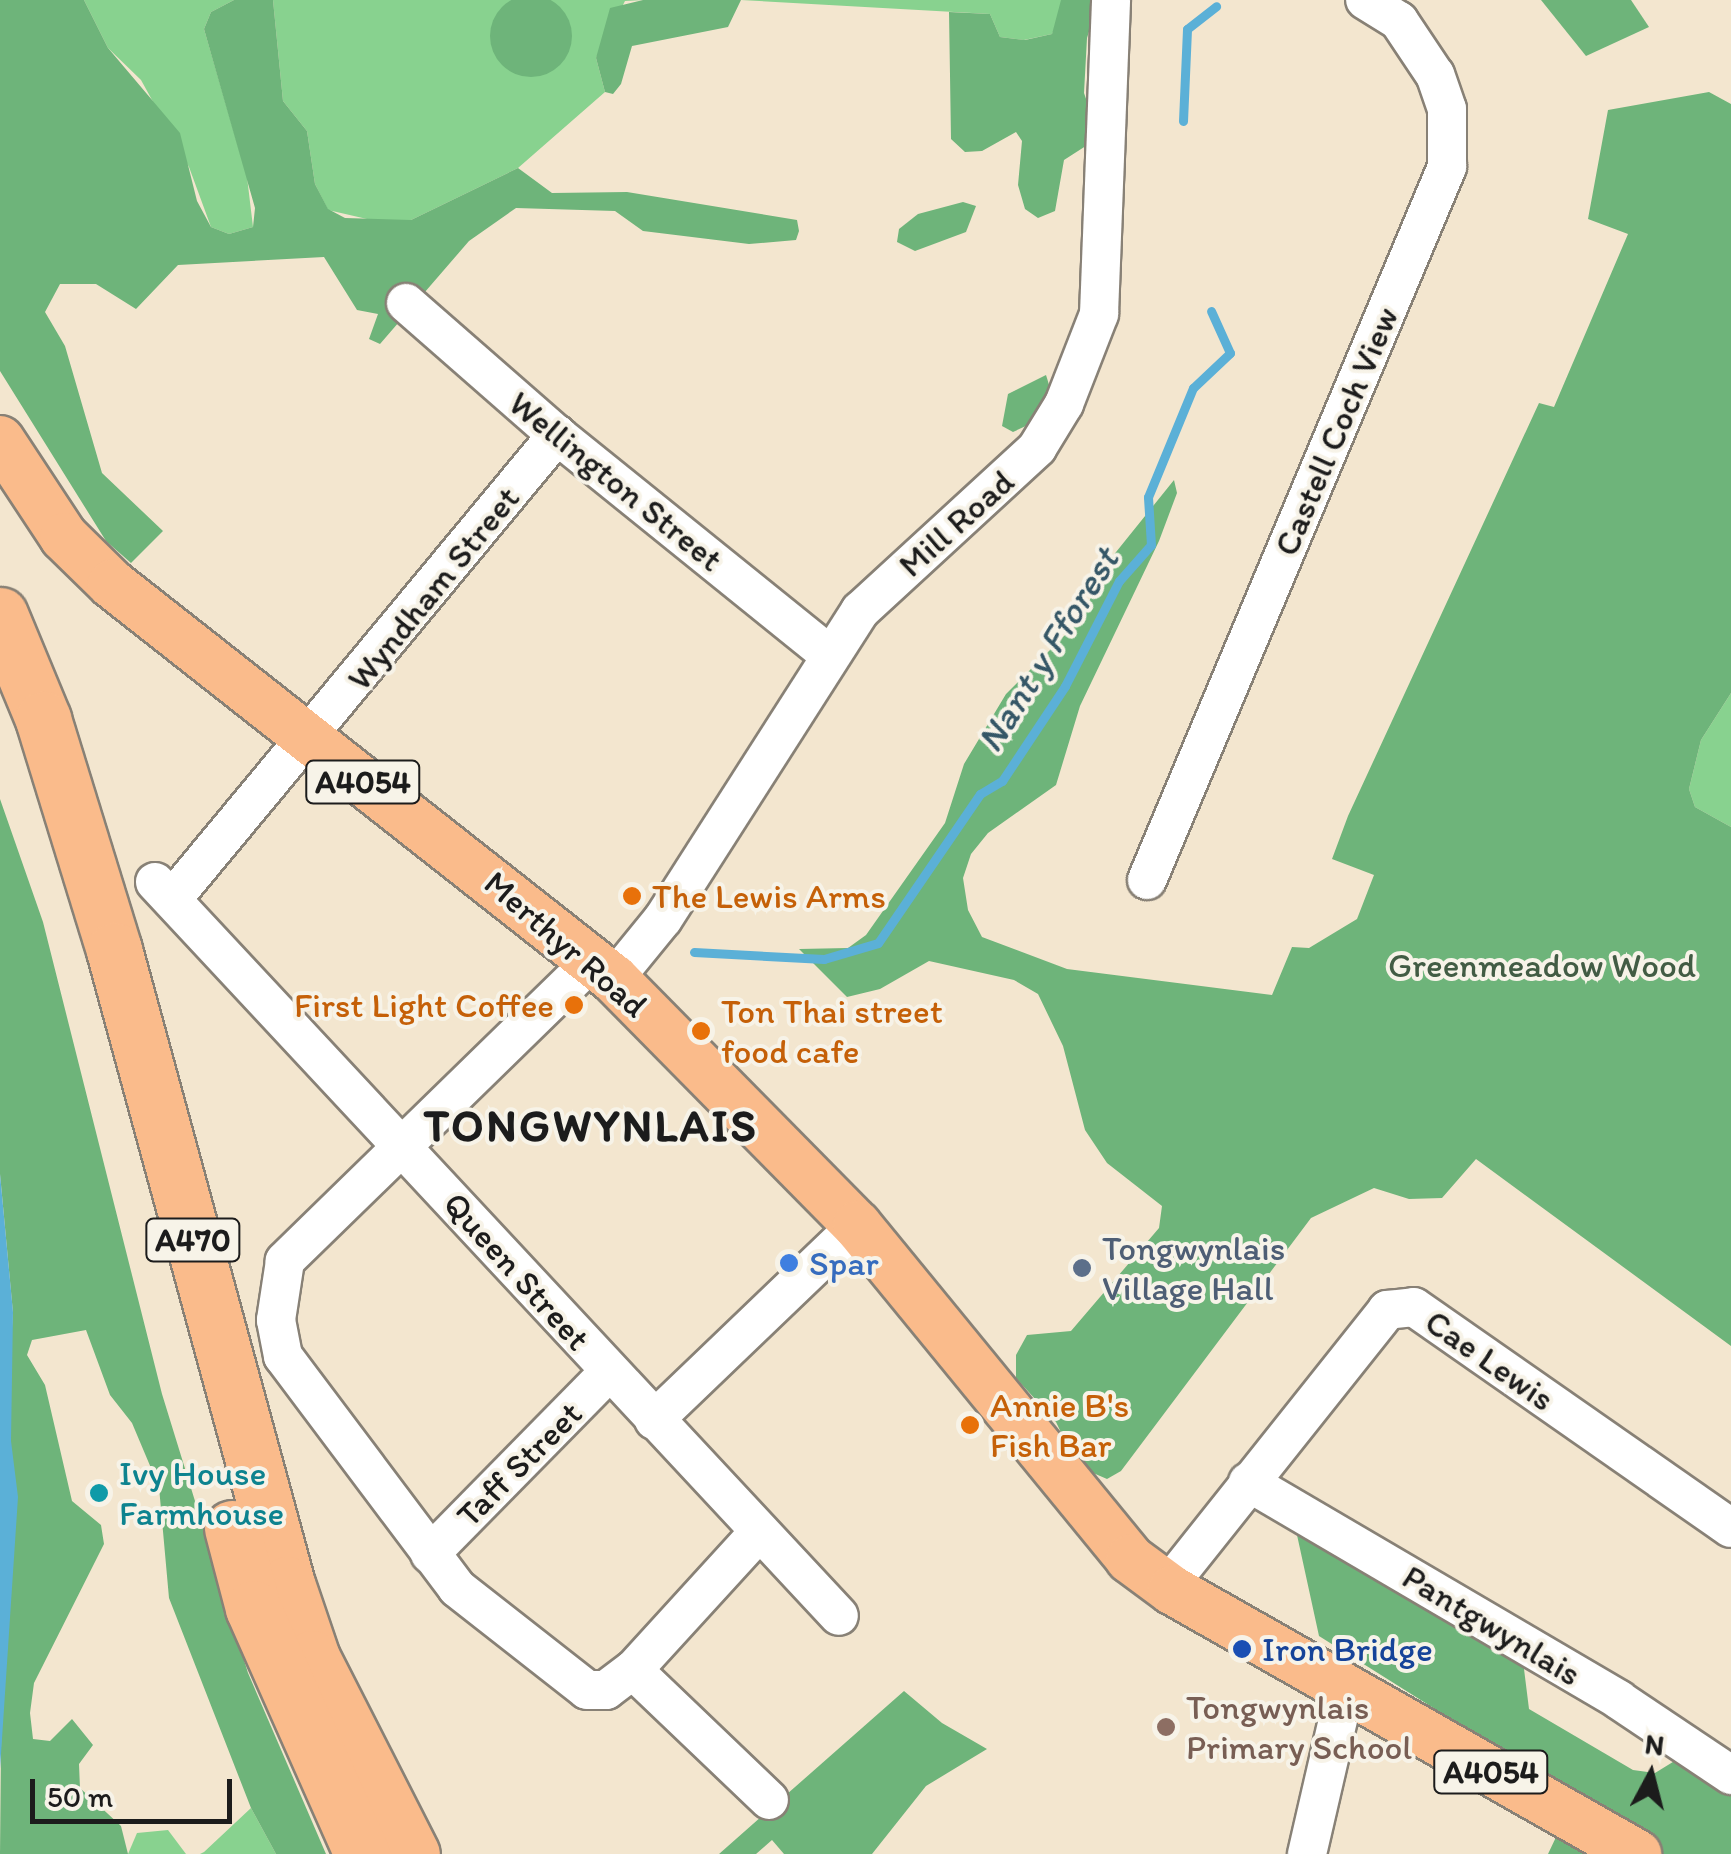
<!DOCTYPE html>
<html>
<head>
<meta charset="utf-8">
<style>
	body { margin:0 }
	#map { position:relative; width:1731px; height:1854px; overflow:hidden; background:#f3e6cf; font-family:Itim,sans-serif }
	div>[style] { position:absolute }
	.green>* { inset:0; background:#88d28f }
	.forest>* { inset:0; background:#6eb47a }
	.round { border-radius:50% }
	.water>* { inset:0; background:#5bb0d7 }
	.stream>* { height:9px; margin:-4.5px; padding:0 4.5px; transform-origin:4.5px; border-radius:4.5px; background:#5bb0d7 }
	.roads { filter:drop-shadow(2px 0 #888176) drop-shadow(-2px 0 #888176) drop-shadow(0 2px #888176) drop-shadow(0 -2px #888176) }
	.minor>* { height:38px; margin:-19px; padding:0 19px; transform-origin:19px; border-radius:19px; background:#fff }
	.major>* { height:48px; margin:-24px; padding:0 24px; transform-origin:24px; border-radius:24px; background:#fabb8b }
	.highway>* { height:55px; margin:-27.5px; padding:0 27.5px; transform-origin:27.5px; border-radius:27.5px; background:#fabb8b }
	.dots>* { width:28px; height:28px; translate:-50% -50%; box-sizing:border-box; border:5px solid #f7f3e8; border-radius:50% }
	span { translate:-50% -50%; white-space:nowrap; text-align:center; line-height:1.15; -webkit-text-stroke:8px #f7f3e8; paint-order:stroke }
	.shield-label span { padding:2px 8px; background:#f7f3e8; border:2px solid; border-radius:8px; -webkit-text-stroke-width:0 }
	.shield-label { font-size:32px; color:#1c1c1c; font-weight:700 }
	.street-label { font-size:35px; color:#1c1c1c }
	.food-label { font-size:35px; color:#c56008 }
	.left { translate:0 -50%; text-align:left }
	.right { translate:-100% -50%; text-align:right }
	.park-label { font-size:35px; color:#425c44 }
	.service-label { font-size:35px; color:#4e5e75 }
	.shop-label { font-size:35px; color:#366cbe }
	.culture-label { font-size:35px; color:#0d838f }
	.transit-label { font-size:35px; color:#164399 }
	.education-label { font-size:35px; color:#785e54 }
	.water-label { font-size:38px; color:#355767; font-style:italic }
	.district-label { font-size:45px; color:#1c1c1c; font-weight:700; letter-spacing:2.5px }
	.north { position:absolute; left:1601px; top:1724px; width:100px; height:100px; -webkit-text-stroke:8px #f7f3e8; paint-order:stroke; rotate:7deg; font-size:28px; font-weight:700; line-height:40px; text-align:center; color:#1c1c1c }
	.north::after { content:''; display:block; margin:auto; width:35px; height:45px; background:#1c1c1c; clip-path:polygon(50% 0,100% 100%,50% 72%,0 100%) }
	.scale { position:absolute; left:30px; top:1779px; width:202px; height:45px; box-sizing:border-box; border:5px solid #1c1c1c; border-top:0; padding-left:12px; font-size:30px; line-height:35px; white-space:nowrap; color:#1c1c1c; -webkit-text-stroke:8px #f7f3e8; paint-order:stroke }
</style>
</head>
<body>
<div id="map">
	<div class="green">
		<div style="clip-path:polygon(84px 0,234px 0,211px 12px,204px 29px,247px 177px,253px 227px,229px 234px,211px 227px,189px 167px,141px 80px,108px 48px)"></div>
		<div style="clip-path:polygon(273px 0,643px 0,625px 1px,596px 58px,605px 92px,518px 168px,411px 220px,380px 222px,328px 210px,315px 184px,307px 131px,283px 101px)"></div>
		<div style="clip-path:polygon(741px 0,1061px 0,1061px 15px,1052px 34px,1024px 40px,1000px 37px,990px 14px)"></div>
		<div style="clip-path:polygon(1731px 693px,1731px 827px,1695px 807px,1689px 789px,1701px 740px)"></div>
		<div style="clip-path:polygon(251px 1808px,276px 1854px,200px 1854px,204px 1852px)"></div>
		<div style="clip-path:polygon(168px 1830px,186px 1854px,128px 1854px,137px 1833px)"></div>
	</div>
	<div class="forest">
		<div class="round" style="left:490px;top:-5px;width:82px;height:82px"></div>
		<div style="clip-path:polygon(0 0,84px 0,108px 48px,180px 133px,197px 201px,211px 227px,229px 234px,253px 227px,255px 208px,204px 29px,211px 12px,234px 0,273px 0,283px 101px,307px 131px,315px 184px,328px 209px,345px 218px,411px 220px,518px 168px,552px 193px,627px 192px,797px 220px,799px 231px,796px 240px,749px 244px,643px 231px,615px 211px,516px 208px,469px 241px,380px 344px,369px 339px,378px 314px,357px 310px,324px 257px,178px 265px,136px 309px,96px 284px,60px 284px,45px 312px,65px 346px,102px 473px,163px 531px,131px 563px,106px 541px,0 371px)"></div>
		<div style="clip-path:polygon(741px 0,728px 27px,632px 46px,621px 84px,613px 94px,605px 92px,596px 58px,610px 8px,643px 0)"></div>
		<div style="clip-path:polygon(1061px 0,1099px 0,1087px 38px,1084px 93px,1096px 128px,1092px 142px,1064px 160px,1055px 211px,1038px 218px,1025px 209px,1018px 185px,1022px 141px,1016px 132px,982px 151px,965px 152px,951px 139px,949px 12px,990px 14px,1000px 37px,1025px 40px,1052px 34px)"></div>
		<div style="clip-path:polygon(1541px 0,1631px 0,1649px 27px,1586px 56px)"></div>
		<div style="clip-path:polygon(1709px 92px,1731px 104px,1731px 693px,1701px 740px,1689px 789px,1695px 807px,1731px 827px,1731px 1346px,1476px 1159px,1442px 1198px,1409px 1199px,1374px 1188px,1311px 1218px,1121px 1471px,1107px 1479px,1077px 1466px,1056px 1422px,1016px 1378px,1016px 1355px,1027px 1335px,1071px 1331px,1159px 1228px,1162px 1206px,1107px 1163px,1085px 1130px,1063px 1046px,1038px 994px,1014px 980px,929px 961px,880px 989px,847px 997px,799px 949px,848px 948px,866px 935px,945px 823px,964px 764px,1006px 694px,1082px 618px,1104px 567px,1174px 480px,1177px 493px,1159px 541px,1080px 706px,1056px 785px,988px 833px,971px 854px,963px 878px,968px 910px,982px 937px,1067px 969px,1272px 995px,1292px 947px,1309px 948px,1357px 919px,1374px 875px,1332px 859px,1348px 816px,1539px 403px,1554px 407px,1628px 234px,1588px 219px,1608px 110px)"></div>
		<div style="clip-path:polygon(963px 202px,976px 206px,966px 232px,915px 251px,897px 242px,899px 229px,918px 214px)"></div>
		<div style="clip-path:polygon(1046px 375px,1050px 388px,1028px 425px,1013px 432px,1002px 426px,1008px 394px)"></div>
		<div style="clip-path:polygon(0 799px,43px 922px,162px 1394px,248px 1673px,326px 1854px,276px 1854px,251px 1808px,169px 1598px,159px 1487px,132px 1423px,110px 1395px,86px 1330px,32px 1340px,27px 1355px,45px 1385px,72px 1501px,101px 1525px,104px 1544px,34px 1683px,30px 1713px,33px 1739px,50px 1741px,72px 1719px,93px 1745px,79px 1764px,80px 1788px,121px 1826px,128px 1854px,0 1854px,4px 1441px,13px 1313px,0 1174px)"></div>
		<div style="clip-path:polygon(1297px 1535px,1523px 1661px,1529px 1709px,1633px 1770px,1655px 1773px,1681px 1757px,1731px 1791px,1731px 1854px,1548px 1854px,1575px 1797px,1319px 1636px)"></div>
		<div style="clip-path:polygon(904px 1691px,942px 1723px,987px 1749px,926px 1786px,872px 1854px,784px 1854px,772px 1840px,756px 1854px,719px 1854px)"></div>
	</div>
	<div class="water">
		<div style="clip-path:polygon(0 1174px,13px 1312px,11px 1441px,18px 1497px,0 1769px)"></div>
	</div>
	<div class="stream">
		<div style="left:1183px;top:121px;width:92px;rotate:-87.5deg"></div>
		<div style="left:1187px;top:29px;width:37px;rotate:-38deg"></div>
		<div style="left:694px;top:952px;width:130px;rotate:3.1deg"></div>
		<div style="left:824px;top:959px;width:56px;rotate:-16.5deg"></div>
		<div style="left:878px;top:943px;width:181px;rotate:-55.6deg"></div>
		<div style="left:980px;top:794px;width:26px;rotate:-31deg"></div>
		<div style="left:1002px;top:781px;width:114px;rotate:-56.4deg"></div>
		<div style="left:1065px;top:686px;width:118px;rotate:-62.8deg"></div>
		<div style="left:1119px;top:581px;width:48px;rotate:-48.4deg"></div>
		<div style="left:1151px;top:545px;width:48px;rotate:-93.6deg"></div>
		<div style="left:1148px;top:497px;width:118px;rotate:-67.6deg"></div>
		<div style="left:1193px;top:388px;width:51px;rotate:-43.4deg"></div>
		<div style="left:1230px;top:353px;width:46px;rotate:-114.3deg"></div>
	</div>
	<div class="roads">
		<div class="minor">
			<div style="left:406px;top:303px;width:201px;rotate:41.2deg"></div>
			<div style="left:557px;top:435px;width:351px;rotate:38.9deg"></div>
			<div style="left:1147px;top:880px;width:774px;rotate:-67.18deg"></div>
			<div style="left:1447px;top:167px;width:58px;rotate:-90deg"></div>
			<div style="left:1447px;top:109px;width:36px;rotate:-109deg"></div>
			<div style="left:1435px;top:75px;width:65px;rotate:-123.7deg"></div>
			<div style="left:1399px;top:21px;width:40px;rotate:-148deg"></div>
			<div style="left:155px;top:882px;width:1003px;rotate:47.02deg"></div>
			<div style="left:173px;top:898px;width:602px;rotate:-50.33deg"></div>
			<div style="left:593px;top:960px;width:431px;rotate:135.7deg"></div>
			<div style="left:285px;top:1261px;width:60px;rotate:98.7deg"></div>
			<div style="left:276px;top:1320px;width:37px;rotate:79deg"></div>
			<div style="left:283px;top:1356px;width:290px;rotate:53.1deg"></div>
			<div style="left:457px;top:1588px;width:165px;rotate:38.1deg"></div>
			<div style="left:587px;top:1690px;width:19px"></div>
			<div style="left:606px;top:1690px;width:34px;rotate:-37deg"></div>
			<div style="left:633px;top:1670px;width:187px;rotate:-47.6deg"></div>
			<div style="left:614px;top:979px;width:77px;rotate:-50.8deg"></div>
			<div style="left:663px;top:919px;width:366px;rotate:-57.4deg"></div>
			<div style="left:860px;top:611px;width:241px;rotate:-42.6deg"></div>
			<div style="left:1037px;top:448px;width:52px;rotate:-58.5deg"></div>
			<div style="left:1064px;top:404px;width:97px;rotate:-68.7deg"></div>
			<div style="left:1099px;top:314px;width:314px;rotate:-87.8deg"></div>
			<div style="left:654px;top:1420px;width:281px;rotate:-43.8deg"></div>
			<div style="left:1248px;top:1482px;width:430px;rotate:30.4deg"></div>
			<div style="left:1619px;top:1700px;width:135px;rotate:33.8deg"></div>
			<div style="left:430px;top:1554px;width:254px;rotate:-45.5deg"></div>
			<div style="left:1167px;top:1587px;width:354px;rotate:-51.5deg"></div>
			<div style="left:1387px;top:1310px;width:27px;rotate:-6deg"></div>
			<div style="left:1414px;top:1307px;width:386px;rotate:34.9deg"></div>
			<div style="left:633px;top:1670px;width:188px;rotate:43.7deg"></div>
			<div style="left:1307px;top:1854px;width:168px;rotate:-77deg"></div>
		</div>
		<div class="major">
			<div style="left:0;top:440px;width:116px;rotate:56.6deg"></div>
			<div style="left:64px;top:537px;width:67px;rotate:44.4deg"></div>
			<div style="left:112px;top:584px;width:639px;rotate:38.2deg"></div>
			<div style="left:614px;top:979px;width:346px;rotate:45.4deg"></div>
			<div style="left:857px;top:1225px;width:431px;rotate:50.7deg"></div>
			<div style="left:1130px;top:1559px;width:52px;rotate:36.4deg"></div>
			<div style="left:1172px;top:1590px;width:535px;rotate:29.59deg"></div>
		</div>
		<div class="highway">
			<div style="left:0;top:615px;width:113px;rotate:67.5deg"></div>
			<div style="left:43px;top:719px;width:242px;rotate:72.9deg"></div>
			<div style="left:114px;top:950px;width:657px;rotate:74.74deg"></div>
			<div style="left:287px;top:1584px;width:78px;rotate:71.3deg"></div>
			<div style="left:312px;top:1658px;width:220px;rotate:63deg"></div>
			<div style="left:232px;top:1528px;width:83px;rotate:75.3deg"></div>
			<div style="left:253px;top:1608px;width:269px;rotate:66.1deg"></div>
		</div>
	</div>
	<div class="dots">
		<div style="left:632px;top:896px;background:#e8710a"></div>
		<div style="left:574px;top:1005px;background:#e8710a"></div>
		<div style="left:701px;top:1031px;background:#e8710a"></div>
		<div style="left:789px;top:1263px;background:#3f7fe0"></div>
		<div style="left:1082px;top:1268px;background:#5c6f8a"></div>
		<div style="left:970px;top:1425px;background:#e8710a"></div>
		<div style="left:99px;top:1493px;background:#0f9aa8"></div>
		<div style="left:1242px;top:1649px;background:#1a4fb4"></div>
		<div style="left:1166px;top:1727px;background:#8d6e63"></div>
	</div>
	<div class="shield-label">
		<span style="left:363px;top:782px">A4054</span>
		<span style="left:193px;top:1240px">A470</span>
		<span style="left:1491px;top:1772px">A4054</span>
	</div>
	<div class="street-label">
		<span style="left:1336px;top:431px;rotate:-67deg">Castell Coch View</span>
		<span style="left:616px;top:481px;rotate:39deg">Wellington Street</span>
		<span style="left:956px;top:523px;rotate:-42deg">Mill Road</span>
		<span style="left:433px;top:588px;rotate:-51deg">Wyndham Street</span>
		<span style="left:566px;top:944px;rotate:41deg">Merthyr Road</span>
		<span style="left:517px;top:1271px;rotate:48deg">Queen Street</span>
		<span style="left:1490px;top:1360px;rotate:35deg">Cae Lewis</span>
		<span style="left:519px;top:1464px;rotate:-45deg">Taff Street</span>
		<span style="left:1492px;top:1625px;rotate:31deg">Pantgwynlais</span>
	</div>
	<div class="food-label">
		<span class="left" style="left:652px;top:896px">The Lewis Arms</span>
		<span class="right" style="left:554px;top:1005px">First Light Coffee</span>
		<span class="left" style="left:721px;top:1031px">Ton Thai street<br>food cafe</span>
		<span class="left" style="left:990px;top:1425px">Annie B's<br>Fish Bar</span>
	</div>
	<div class="park-label">
		<span style="left:1542px;top:965px">Greenmeadow Wood</span>
	</div>
	<div class="service-label">
		<span class="left" style="left:1102px;top:1268px">Tongwynlais<br>Village Hall</span>
	</div>
	<div class="shop-label">
		<span class="left" style="left:809px;top:1263px">Spar</span>
	</div>
	<div class="culture-label">
		<span class="left" style="left:119px;top:1493px">Ivy House<br>Farmhouse</span>
	</div>
	<div class="transit-label">
		<span class="left" style="left:1262px;top:1649px">Iron Bridge</span>
	</div>
	<div class="education-label">
		<span class="left" style="left:1186px;top:1727px">Tongwynlais<br>Primary School</span>
	</div>
	<div class="water-label">
		<span style="left:1048px;top:650px;rotate:-58deg">Nant y Fforest</span>
	</div>
	<div class="district-label">
		<span style="left:591px;top:1126px">TONGWYNLAIS</span>
	</div>
	<div class="north">N</div>
	<div class="scale">50 m</div>
</div>
</body>
</html>
